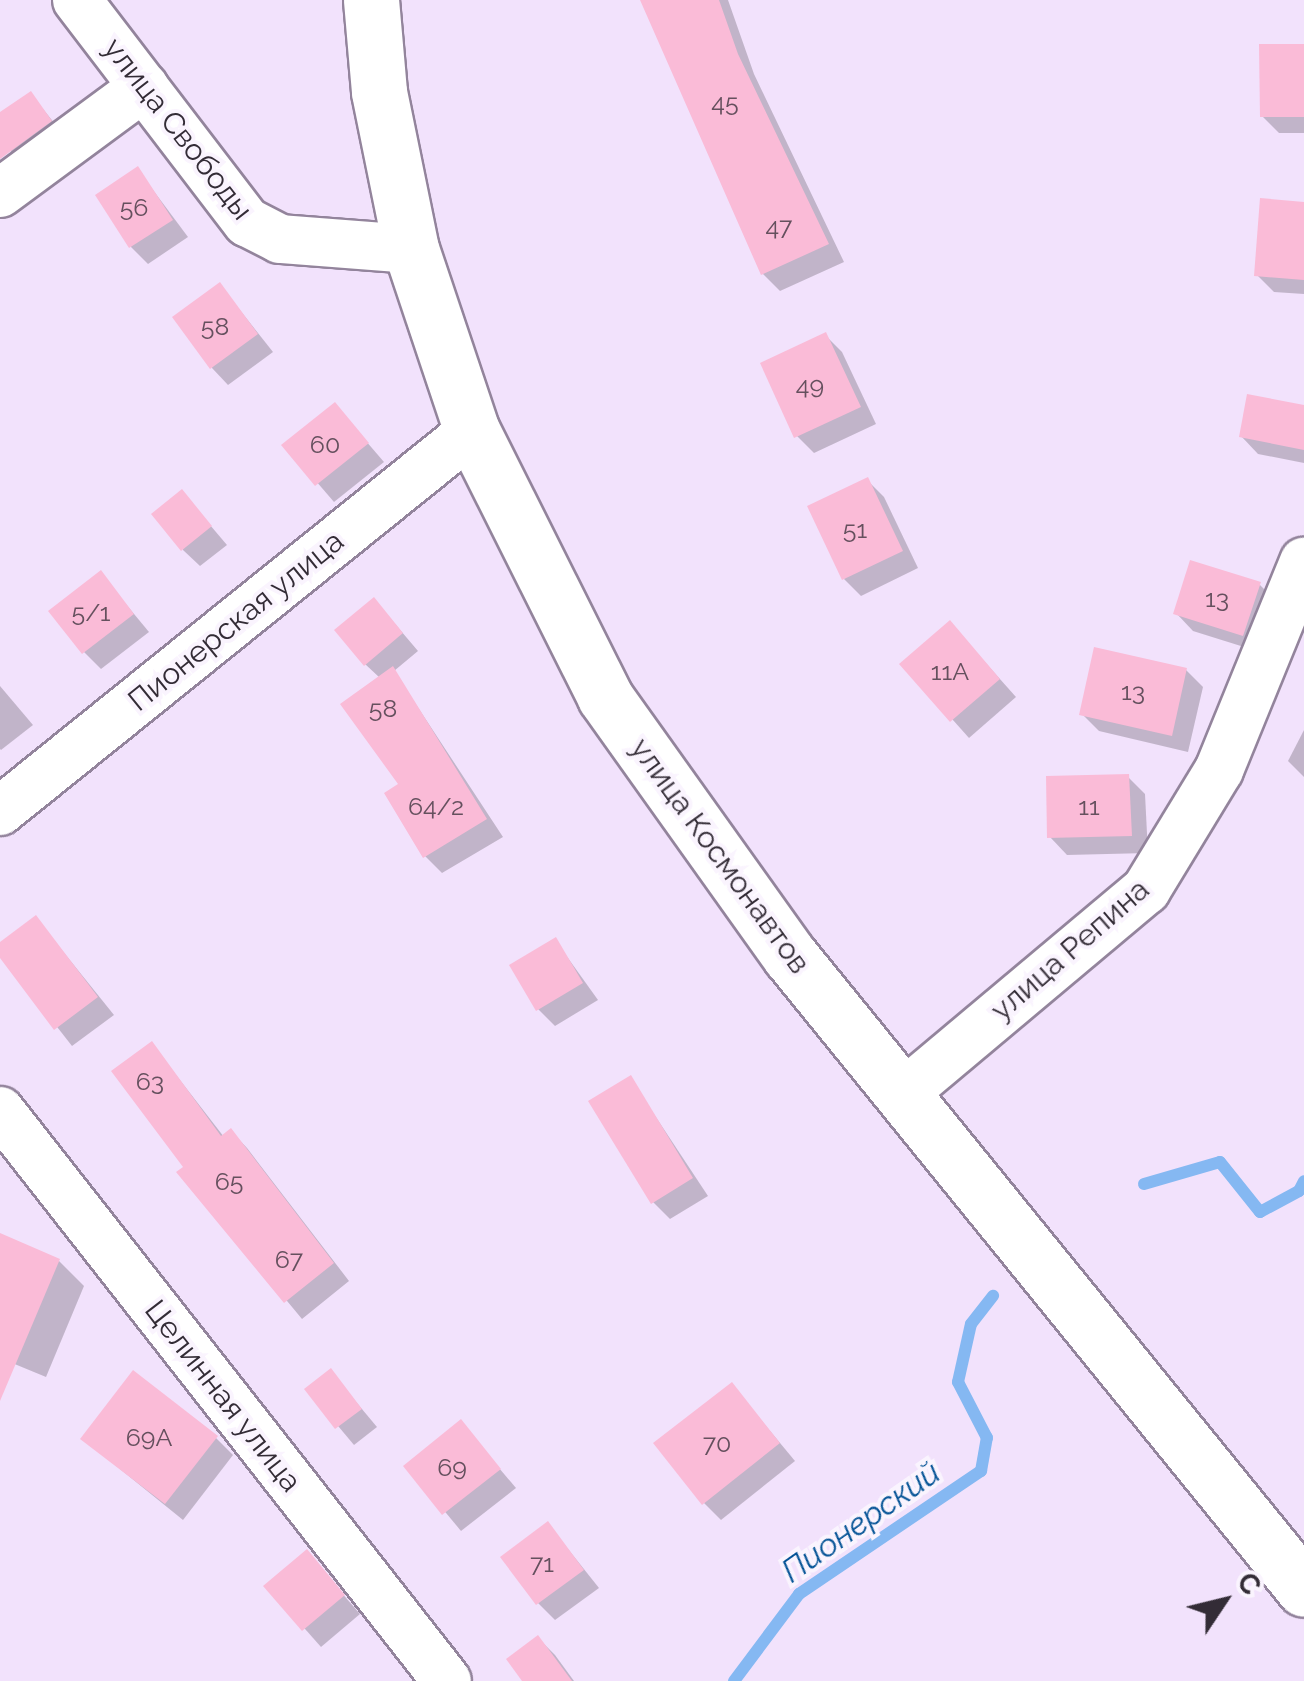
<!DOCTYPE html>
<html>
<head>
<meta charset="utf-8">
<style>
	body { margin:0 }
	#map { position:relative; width:1304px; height:1681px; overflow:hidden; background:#f2e2fc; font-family:Raleway,sans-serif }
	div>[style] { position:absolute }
	.shadow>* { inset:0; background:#0003 }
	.stream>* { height:12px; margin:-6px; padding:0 6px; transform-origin:6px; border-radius:6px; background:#85b8f2 }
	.building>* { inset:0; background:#fabbd7 }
	.roads { filter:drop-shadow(2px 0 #93849c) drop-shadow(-2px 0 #93849c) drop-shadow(0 2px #93849c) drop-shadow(0 -2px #93849c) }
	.minor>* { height:48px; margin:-24px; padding:0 24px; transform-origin:24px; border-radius:24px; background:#fff }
	.major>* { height:55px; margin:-27.5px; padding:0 27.5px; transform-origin:27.5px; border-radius:27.5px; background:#fff }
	span { translate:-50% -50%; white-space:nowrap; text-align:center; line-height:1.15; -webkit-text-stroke:8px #faf4fe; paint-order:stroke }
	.number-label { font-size:25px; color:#65505e }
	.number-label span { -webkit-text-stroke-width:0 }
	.street-label { font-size:30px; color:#332c36 }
	.water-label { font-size:32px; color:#045396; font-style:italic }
	.north { position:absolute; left:1174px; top:1551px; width:100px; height:100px; -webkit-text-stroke:8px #faf4fe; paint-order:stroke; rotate:55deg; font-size:28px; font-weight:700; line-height:40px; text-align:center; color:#332c36 }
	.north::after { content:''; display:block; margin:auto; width:35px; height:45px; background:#332c36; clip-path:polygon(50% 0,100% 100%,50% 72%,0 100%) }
</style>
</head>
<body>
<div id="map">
	<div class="shadow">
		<div style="clip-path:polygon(642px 0,728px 0,754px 74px,844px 262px,780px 291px,763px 274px)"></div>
		<div style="clip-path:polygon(1304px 46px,1304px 133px,1279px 133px,1262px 116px)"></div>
		<div style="clip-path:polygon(31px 94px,67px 139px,26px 169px,0 139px,0 116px)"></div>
		<div style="clip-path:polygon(138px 170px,188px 237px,148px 264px,131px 247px)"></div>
		<div style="clip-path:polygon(1304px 205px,1304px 294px,1274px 292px,1257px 275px)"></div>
		<div style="clip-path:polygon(220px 285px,273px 352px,228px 385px,212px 368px)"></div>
		<div style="clip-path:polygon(825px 335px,842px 352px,876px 424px,814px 453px,797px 436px)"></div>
		<div style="clip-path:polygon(335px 405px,384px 462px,334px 502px,285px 445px)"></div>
		<div style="clip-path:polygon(1304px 408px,1304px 463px,1258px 454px,1241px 436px)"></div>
		<div style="clip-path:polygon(867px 480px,884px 497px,918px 568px,861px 596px,844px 579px)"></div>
		<div style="clip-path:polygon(182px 492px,227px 545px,200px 566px,183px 550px)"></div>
		<div style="clip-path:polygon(100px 573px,149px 632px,101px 669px,84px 652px)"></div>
		<div style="clip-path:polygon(1259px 584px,1276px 601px,1260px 652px,1193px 631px,1176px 613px)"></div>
		<div style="clip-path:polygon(390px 618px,418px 651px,394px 671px,503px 837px,442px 873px,425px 856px,402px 785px,380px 678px,365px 664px)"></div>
		<div style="clip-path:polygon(950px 623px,1016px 697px,969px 738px,903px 664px)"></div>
		<div style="clip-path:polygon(1186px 670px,1203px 687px,1188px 752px,1099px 731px,1082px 714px)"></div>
		<div style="clip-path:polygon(0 686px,33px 725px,1px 750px,0 749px)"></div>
		<div style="clip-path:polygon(1304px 730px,1304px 777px,1288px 761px)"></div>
		<div style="clip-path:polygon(1128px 777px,1145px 794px,1148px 853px,1067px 855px,1050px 837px)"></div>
		<div style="clip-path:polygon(36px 918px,114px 1015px,72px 1046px,0 954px,0 945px)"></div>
		<div style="clip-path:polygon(555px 940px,598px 1000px,555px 1026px,538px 1009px)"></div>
		<div style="clip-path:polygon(152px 1044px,224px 1137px,231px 1131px,247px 1148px,349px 1281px,302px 1319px,180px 1172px,186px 1167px)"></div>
		<div style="clip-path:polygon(630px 1078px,708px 1196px,670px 1219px,653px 1202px)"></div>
		<div style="clip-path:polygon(0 1236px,59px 1261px,84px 1286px,46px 1377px,0 1358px)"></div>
		<div style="clip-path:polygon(331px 1372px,377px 1427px,354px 1445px,307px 1389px)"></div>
		<div style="clip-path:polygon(732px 1385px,795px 1461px,721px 1520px,704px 1503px)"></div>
		<div style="clip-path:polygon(461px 1423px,516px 1488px,461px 1531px,407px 1466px)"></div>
		<div style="clip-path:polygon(216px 1438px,233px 1455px,183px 1520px,83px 1439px)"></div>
		<div style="clip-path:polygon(548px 1524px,599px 1588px,555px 1620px,538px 1603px)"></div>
		<div style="clip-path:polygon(307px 1553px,360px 1614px,321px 1647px,267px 1586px)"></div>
		<div style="clip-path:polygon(538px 1638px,555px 1655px,574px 1681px,525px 1681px)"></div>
	</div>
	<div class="stream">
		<div style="left:1144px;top:1184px;width:79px;rotate:-16.1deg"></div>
		<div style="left:1220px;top:1162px;width:64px;rotate:51.3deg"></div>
		<div style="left:1260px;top:1212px;width:44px;rotate:-28.3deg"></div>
		<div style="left:1299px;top:1191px;width:11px;rotate:-63deg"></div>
		<div style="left:734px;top:1681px;width:109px;rotate:-53.2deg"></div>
		<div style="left:799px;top:1594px;width:220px;rotate:-34.1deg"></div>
		<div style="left:981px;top:1471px;width:34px;rotate:-80deg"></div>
		<div style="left:987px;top:1438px;width:63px;rotate:-117.4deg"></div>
		<div style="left:958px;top:1382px;width:59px;rotate:-77.4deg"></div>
		<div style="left:971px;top:1324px;width:36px;rotate:-52deg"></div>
	</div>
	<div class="building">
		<div style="clip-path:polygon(640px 0,719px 0,738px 54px,829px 244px,761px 275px)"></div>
		<div style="clip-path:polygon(1259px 44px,1304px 44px,1304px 117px,1260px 117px)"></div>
		<div style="clip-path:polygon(31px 91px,52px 121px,0 159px,0 112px)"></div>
		<div style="clip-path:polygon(138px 166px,173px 220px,129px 248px,95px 195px)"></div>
		<div style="clip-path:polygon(1260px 198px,1304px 202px,1304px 280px,1254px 276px)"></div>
		<div style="clip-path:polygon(220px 282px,258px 334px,210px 369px,172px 317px)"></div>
		<div style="clip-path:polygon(826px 332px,861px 407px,794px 438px,760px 363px)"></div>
		<div style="clip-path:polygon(1247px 394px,1304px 405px,1304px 450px,1239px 437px)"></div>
		<div style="clip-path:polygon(335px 402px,369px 443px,315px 486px,281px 445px)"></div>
		<div style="clip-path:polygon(868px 477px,903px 551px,842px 580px,807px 506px)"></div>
		<div style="clip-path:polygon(182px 489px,212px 526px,181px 551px,151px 514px)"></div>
		<div style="clip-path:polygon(1190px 560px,1261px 582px,1243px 636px,1173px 614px)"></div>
		<div style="clip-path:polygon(101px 570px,134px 614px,82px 654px,48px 611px)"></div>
		<div style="clip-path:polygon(374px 597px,403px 633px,364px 666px,334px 630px)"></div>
		<div style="clip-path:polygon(950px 620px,1000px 679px,950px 722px,899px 664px)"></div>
		<div style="clip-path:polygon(1094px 647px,1187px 668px,1172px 736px,1079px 715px)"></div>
		<div style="clip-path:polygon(393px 666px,487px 819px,423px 858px,384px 793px,398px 784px,340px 704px)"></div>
		<div style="clip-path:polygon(1129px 774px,1132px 836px,1047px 838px,1046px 776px)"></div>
		<div style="clip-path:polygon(36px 915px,98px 997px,54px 1030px,0 958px,0 942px)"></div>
		<div style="clip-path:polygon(556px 937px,583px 983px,536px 1011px,509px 965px)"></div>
		<div style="clip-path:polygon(152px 1041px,221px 1136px,231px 1128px,334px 1263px,284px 1303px,176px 1172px,183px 1167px,111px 1071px)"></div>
		<div style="clip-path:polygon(631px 1075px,693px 1178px,651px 1204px,588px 1101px)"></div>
		<div style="clip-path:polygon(0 1233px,60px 1259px,0 1401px)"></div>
		<div style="clip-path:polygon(331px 1368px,362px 1409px,335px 1429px,304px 1389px)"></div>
		<div style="clip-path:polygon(133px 1370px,218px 1436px,165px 1504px,80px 1439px)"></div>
		<div style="clip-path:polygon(732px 1382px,780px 1443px,702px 1505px,653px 1443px)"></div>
		<div style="clip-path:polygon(461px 1419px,501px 1469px,442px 1515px,403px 1466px)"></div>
		<div style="clip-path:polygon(548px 1521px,584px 1570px,536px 1605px,500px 1557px)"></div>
		<div style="clip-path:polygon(307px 1549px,345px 1595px,302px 1631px,263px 1586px)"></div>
		<div style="clip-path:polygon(538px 1635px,572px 1681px,522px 1681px,506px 1659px)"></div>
	</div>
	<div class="roads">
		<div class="minor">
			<div style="left:77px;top:0;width:280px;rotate:52.6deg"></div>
			<div style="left:247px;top:222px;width:37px;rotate:27deg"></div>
			<div style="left:280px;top:239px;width:131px;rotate:4.4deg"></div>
			<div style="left:0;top:193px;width:179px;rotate:-36.4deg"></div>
			<div style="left:0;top:811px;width:606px;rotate:-38.84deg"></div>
			<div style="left:904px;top:1093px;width:316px;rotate:-40deg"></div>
			<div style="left:1146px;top:890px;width:140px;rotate:-58.7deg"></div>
			<div style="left:1219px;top:770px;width:225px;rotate:-67.8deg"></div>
			<div style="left:0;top:1111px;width:724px;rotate:51.9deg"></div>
		</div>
		<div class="major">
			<div style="left:371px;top:0;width:92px;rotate:85deg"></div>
			<div style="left:379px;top:92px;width:160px;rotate:78.5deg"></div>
			<div style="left:411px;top:249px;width:192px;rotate:71.5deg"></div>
			<div style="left:472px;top:431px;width:297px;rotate:63.4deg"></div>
			<div style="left:605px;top:697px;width:318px;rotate:54.5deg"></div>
			<div style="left:790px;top:956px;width:815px;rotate:50.92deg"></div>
		</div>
	</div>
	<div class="number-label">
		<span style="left:725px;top:102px">45</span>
		<span style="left:134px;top:207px">56</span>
		<span style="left:779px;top:226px">47</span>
		<span style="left:215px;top:326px">58</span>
		<span style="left:810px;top:385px">49</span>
		<span style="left:325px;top:444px">60</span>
		<span style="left:855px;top:529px">51</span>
		<span style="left:1217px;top:598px">13</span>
		<span style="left:91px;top:612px">5/1</span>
		<span style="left:950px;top:671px">11А</span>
		<span style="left:1133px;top:691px">13</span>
		<span style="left:383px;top:708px">58</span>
		<span style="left:436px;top:806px">64/2</span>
		<span style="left:1089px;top:806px">11</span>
		<span style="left:150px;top:1081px">63</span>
		<span style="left:229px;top:1181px">65</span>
		<span style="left:289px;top:1259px">67</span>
		<span style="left:149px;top:1437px">69А</span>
		<span style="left:717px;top:1443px">70</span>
		<span style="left:452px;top:1467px">69</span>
		<span style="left:542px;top:1563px">71</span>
	</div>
	<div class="street-label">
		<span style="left:178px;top:129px;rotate:52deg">улица Свободы</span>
		<span style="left:236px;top:621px;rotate:-39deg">Пионерская улица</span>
		<span style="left:720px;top:856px;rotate:54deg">улица Космонавтов</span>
		<span style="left:1070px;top:950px;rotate:-41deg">улица Репина</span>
		<span style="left:223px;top:1396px;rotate:52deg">Целинная улица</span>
	</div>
	<div class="water-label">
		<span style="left:861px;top:1522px;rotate:-35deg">Пионерский</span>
	</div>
	<div class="north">С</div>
</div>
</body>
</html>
